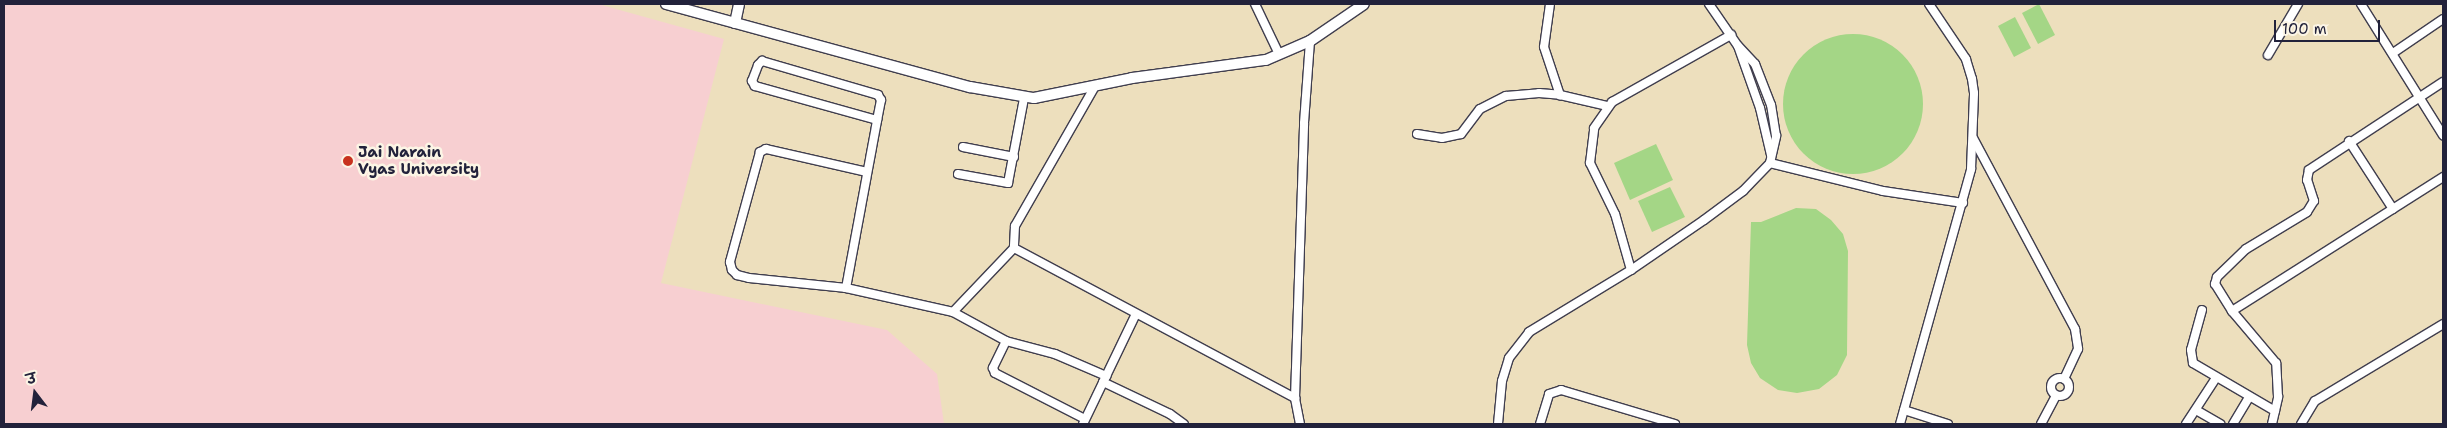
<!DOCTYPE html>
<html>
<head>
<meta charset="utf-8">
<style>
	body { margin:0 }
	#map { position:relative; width:2447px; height:428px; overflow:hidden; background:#eddfbd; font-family:"Shantell Sans","Playpen Sans Deva",sans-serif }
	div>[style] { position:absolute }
	.built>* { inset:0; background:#f7cfd1 }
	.green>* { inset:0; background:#a4d686 }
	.round { border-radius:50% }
	.roads { filter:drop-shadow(1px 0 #403e4e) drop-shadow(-1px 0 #403e4e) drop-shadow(0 1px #403e4e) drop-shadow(0 -1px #403e4e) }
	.minor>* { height:8px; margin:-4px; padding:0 4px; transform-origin:4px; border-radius:4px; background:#fff }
	.minor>.ring { margin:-4px; padding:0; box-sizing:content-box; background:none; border:8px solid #fff; border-radius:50% }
	.tertiary>* { height:10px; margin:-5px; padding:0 5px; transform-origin:5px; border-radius:5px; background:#fff }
	.dots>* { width:14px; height:14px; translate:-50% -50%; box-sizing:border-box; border:2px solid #fcf5e5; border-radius:50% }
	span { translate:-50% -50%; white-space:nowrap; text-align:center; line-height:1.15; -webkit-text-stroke:5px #fcf5e5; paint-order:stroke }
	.poi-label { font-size:15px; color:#22223b; font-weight:700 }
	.left { translate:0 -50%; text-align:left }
	.frame { position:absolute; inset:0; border:5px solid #22223b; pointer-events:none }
	.north { position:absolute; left:10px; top:368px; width:50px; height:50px; -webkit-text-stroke:4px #fcf5e5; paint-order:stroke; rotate:345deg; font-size:14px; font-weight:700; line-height:20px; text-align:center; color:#22223b }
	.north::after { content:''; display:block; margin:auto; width:18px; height:22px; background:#22223b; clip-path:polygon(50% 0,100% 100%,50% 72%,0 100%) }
	.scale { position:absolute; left:2274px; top:20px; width:106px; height:22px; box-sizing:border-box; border:2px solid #22223b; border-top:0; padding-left:6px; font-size:15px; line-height:18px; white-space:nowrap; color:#22223b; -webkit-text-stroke:4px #fcf5e5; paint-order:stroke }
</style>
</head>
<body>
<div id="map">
	<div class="built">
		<div style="clip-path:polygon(4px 4px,598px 4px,724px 39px,661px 283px,887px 330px,937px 374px,944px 424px,4px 424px)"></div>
	</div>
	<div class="green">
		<div style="clip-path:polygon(2039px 4px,2055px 35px,2038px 44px,2022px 13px)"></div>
		<div style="clip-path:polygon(2015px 17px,2031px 48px,2014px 57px,1998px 26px)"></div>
		<div class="round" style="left:1783px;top:34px;width:140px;height:140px"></div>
		<div style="clip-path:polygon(1656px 144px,1673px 180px,1630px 200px,1614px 163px)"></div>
		<div style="clip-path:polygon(1670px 187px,1685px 217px,1652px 232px,1638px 201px)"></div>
		<div style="clip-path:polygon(1796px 208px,1816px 209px,1831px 220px,1843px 234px,1848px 251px,1847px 355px,1837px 375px,1819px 389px,1797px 393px,1778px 390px,1760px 378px,1751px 363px,1747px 345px,1751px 222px,1761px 222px)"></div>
	</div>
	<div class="roads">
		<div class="minor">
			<div style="left:1255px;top:4px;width:55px;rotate:64.4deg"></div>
			<div style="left:1550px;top:4px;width:43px;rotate:97.9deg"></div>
			<div style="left:1544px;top:47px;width:51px;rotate:71.6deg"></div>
			<div style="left:1560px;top:95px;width:48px;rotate:13.2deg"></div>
			<div style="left:1709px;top:4px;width:51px;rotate:55.4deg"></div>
			<div style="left:1738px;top:46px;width:66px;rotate:70.5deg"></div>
			<div style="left:1760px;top:108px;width:48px;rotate:76.8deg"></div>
			<div style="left:2361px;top:4px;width:155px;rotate:58deg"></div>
			<div style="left:2393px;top:53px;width:60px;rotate:-34.2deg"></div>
			<div style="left:2268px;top:55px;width:59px;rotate:-59.5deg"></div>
			<div style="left:762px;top:61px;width:121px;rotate:16.3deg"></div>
			<div style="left:878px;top:95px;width:6px;rotate:59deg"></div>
			<div style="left:881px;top:100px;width:20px;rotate:101deg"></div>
			<div style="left:877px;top:120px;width:127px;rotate:-164.4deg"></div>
			<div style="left:755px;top:86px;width:6px;rotate:-121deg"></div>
			<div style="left:752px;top:81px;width:17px;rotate:-69deg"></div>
			<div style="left:758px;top:65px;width:6px;rotate:-45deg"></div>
			<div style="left:1094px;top:88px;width:159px;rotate:119.8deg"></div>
			<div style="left:1015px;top:226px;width:22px;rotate:93deg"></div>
			<div style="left:1014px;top:248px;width:319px;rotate:28.1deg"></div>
			<div style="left:1417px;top:134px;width:25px;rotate:9deg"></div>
			<div style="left:1442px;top:138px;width:19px;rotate:-12deg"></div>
			<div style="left:1461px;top:134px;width:31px;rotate:-53deg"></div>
			<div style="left:1480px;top:109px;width:29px;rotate:-27deg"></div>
			<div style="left:1506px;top:96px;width:33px;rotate:-5deg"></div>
			<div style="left:1539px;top:93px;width:21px;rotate:5deg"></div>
			<div style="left:1973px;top:138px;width:217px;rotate:61.9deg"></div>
			<div style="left:2075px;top:329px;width:20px;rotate:81deg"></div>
			<div style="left:2078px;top:349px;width:33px;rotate:115deg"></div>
			<div style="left:2349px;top:141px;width:81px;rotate:57.1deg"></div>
			<div style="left:963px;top:147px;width:52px;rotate:11.1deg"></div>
			<div style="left:1770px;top:163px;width:116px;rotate:13.9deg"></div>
			<div style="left:1883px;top:191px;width:81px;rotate:8.5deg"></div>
			<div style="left:867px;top:172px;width:104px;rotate:-167.2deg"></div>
			<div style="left:766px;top:149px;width:7px;rotate:153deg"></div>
			<div style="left:760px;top:152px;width:114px;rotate:105.3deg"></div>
			<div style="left:730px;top:262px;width:8px;rotate:76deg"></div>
			<div style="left:732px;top:270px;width:7px;rotate:45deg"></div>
			<div style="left:737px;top:275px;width:12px;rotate:14deg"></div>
			<div style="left:749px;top:278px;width:98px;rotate:5.9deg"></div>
			<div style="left:846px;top:288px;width:110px;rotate:12.6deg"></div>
			<div style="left:953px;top:312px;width:88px;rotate:-46.4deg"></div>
			<div style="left:958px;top:174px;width:51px;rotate:10.2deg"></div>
			<div style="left:1008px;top:183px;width:86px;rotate:-79.3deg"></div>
			<div style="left:1631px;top:270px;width:58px;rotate:-105.9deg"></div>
			<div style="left:1615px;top:214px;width:57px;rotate:-116.1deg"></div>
			<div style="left:1590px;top:163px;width:35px;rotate:-83deg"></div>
			<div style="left:1594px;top:128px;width:32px;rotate:-55deg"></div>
			<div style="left:1612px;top:102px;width:137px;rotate:-29.4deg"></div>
			<div style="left:846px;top:288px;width:171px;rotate:-79.5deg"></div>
			<div style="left:2202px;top:310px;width:41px;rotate:105.4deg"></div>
			<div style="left:2191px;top:350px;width:13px;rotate:81deg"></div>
			<div style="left:2193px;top:363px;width:95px;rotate:30.3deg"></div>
			<div style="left:2232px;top:311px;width:250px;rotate:-32.4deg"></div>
			<div style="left:953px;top:312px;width:60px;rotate:28.7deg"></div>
			<div style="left:1006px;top:341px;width:51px;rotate:14.9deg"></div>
			<div style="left:1055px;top:354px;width:56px;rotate:23.3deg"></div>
			<div style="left:1006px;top:341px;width:30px;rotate:116deg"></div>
			<div style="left:993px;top:368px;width:5px;rotate:68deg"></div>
			<div style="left:995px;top:373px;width:101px;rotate:27.1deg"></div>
			<div class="ring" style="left:2051px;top:378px;width:10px;height:10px"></div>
			<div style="left:1103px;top:382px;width:74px;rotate:25.5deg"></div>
			<div style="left:1170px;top:414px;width:17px;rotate:36deg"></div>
			<div style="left:1904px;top:410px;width:46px;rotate:17.7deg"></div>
			<div style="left:2196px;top:410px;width:28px;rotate:30deg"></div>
			<div style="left:1083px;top:424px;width:122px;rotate:-64.3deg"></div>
			<div style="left:1300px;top:424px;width:26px;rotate:-101deg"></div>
			<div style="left:1295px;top:398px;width:275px;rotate:-88.1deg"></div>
			<div style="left:1304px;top:123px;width:82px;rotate:-85.8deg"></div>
			<div style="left:1498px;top:424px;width:43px;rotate:-84.7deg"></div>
			<div style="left:1502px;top:381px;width:24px;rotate:-73deg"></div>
			<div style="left:1509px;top:358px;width:33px;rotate:-52deg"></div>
			<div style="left:1529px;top:332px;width:119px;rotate:-31.3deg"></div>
			<div style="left:1631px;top:270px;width:88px;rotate:-34.4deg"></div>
			<div style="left:1704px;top:220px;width:49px;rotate:-36.6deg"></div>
			<div style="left:1743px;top:191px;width:39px;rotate:-46deg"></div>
			<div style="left:1770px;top:163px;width:28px;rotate:-77deg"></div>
			<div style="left:1776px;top:136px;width:31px;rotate:-99deg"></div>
			<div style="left:1771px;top:105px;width:44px;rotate:-111.3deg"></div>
			<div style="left:1755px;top:64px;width:25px;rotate:-133deg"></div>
			<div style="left:1540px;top:424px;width:31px;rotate:-73deg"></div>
			<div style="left:1549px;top:394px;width:13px;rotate:-18deg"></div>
			<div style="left:1561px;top:390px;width:119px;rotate:16.6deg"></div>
			<div style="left:1900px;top:424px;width:265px;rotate:-74.4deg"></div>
			<div style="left:1971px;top:169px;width:76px;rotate:-87.7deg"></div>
			<div style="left:1974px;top:93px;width:14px;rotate:-98deg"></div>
			<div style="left:1972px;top:79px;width:21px;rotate:-107deg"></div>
			<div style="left:1966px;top:59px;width:66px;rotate:-123.9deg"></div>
			<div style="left:2041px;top:424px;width:32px;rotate:-62deg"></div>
			<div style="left:2186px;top:424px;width:55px;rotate:-56.9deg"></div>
			<div style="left:2233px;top:424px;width:31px;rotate:-59deg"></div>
			<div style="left:2272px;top:424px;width:28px;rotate:-77deg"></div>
			<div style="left:2278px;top:397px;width:34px;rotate:-93deg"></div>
			<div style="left:2276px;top:363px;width:68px;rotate:-130.2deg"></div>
			<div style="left:2232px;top:311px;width:32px;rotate:-122deg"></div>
			<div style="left:2215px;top:284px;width:7px;rotate:-74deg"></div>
			<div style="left:2217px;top:277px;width:40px;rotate:-44deg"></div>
			<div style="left:2246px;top:249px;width:71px;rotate:-31.2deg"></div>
			<div style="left:2307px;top:212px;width:13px;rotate:-58deg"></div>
			<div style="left:2314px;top:201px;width:22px;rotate:-108deg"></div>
			<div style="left:2307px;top:180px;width:10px;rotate:-79deg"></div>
			<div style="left:2309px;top:170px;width:160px;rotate:-33.3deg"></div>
			<div style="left:2301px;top:424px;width:27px;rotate:-59deg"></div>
			<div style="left:2315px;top:401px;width:149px;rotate:-31deg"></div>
		</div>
		<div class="tertiary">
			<div style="left:666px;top:4px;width:315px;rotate:15.3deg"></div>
			<div style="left:970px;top:87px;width:65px;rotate:9.8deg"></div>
			<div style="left:1034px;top:98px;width:100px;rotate:-11.5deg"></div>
			<div style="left:1132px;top:78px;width:135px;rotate:-7.7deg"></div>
			<div style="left:1266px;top:60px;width:48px;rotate:-23.4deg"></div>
			<div style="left:1310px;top:41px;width:65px;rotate:-34.4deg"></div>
			<div style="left:735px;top:23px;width:19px;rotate:-78deg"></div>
		</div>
	</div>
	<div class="dots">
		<div style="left:348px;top:161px;background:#c8321e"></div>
	</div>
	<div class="poi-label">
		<span class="left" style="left:358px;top:161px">Jai Narain<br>Vyas University</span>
	</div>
	<div class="frame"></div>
	<div class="north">उ</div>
	<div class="scale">100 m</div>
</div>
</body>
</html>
